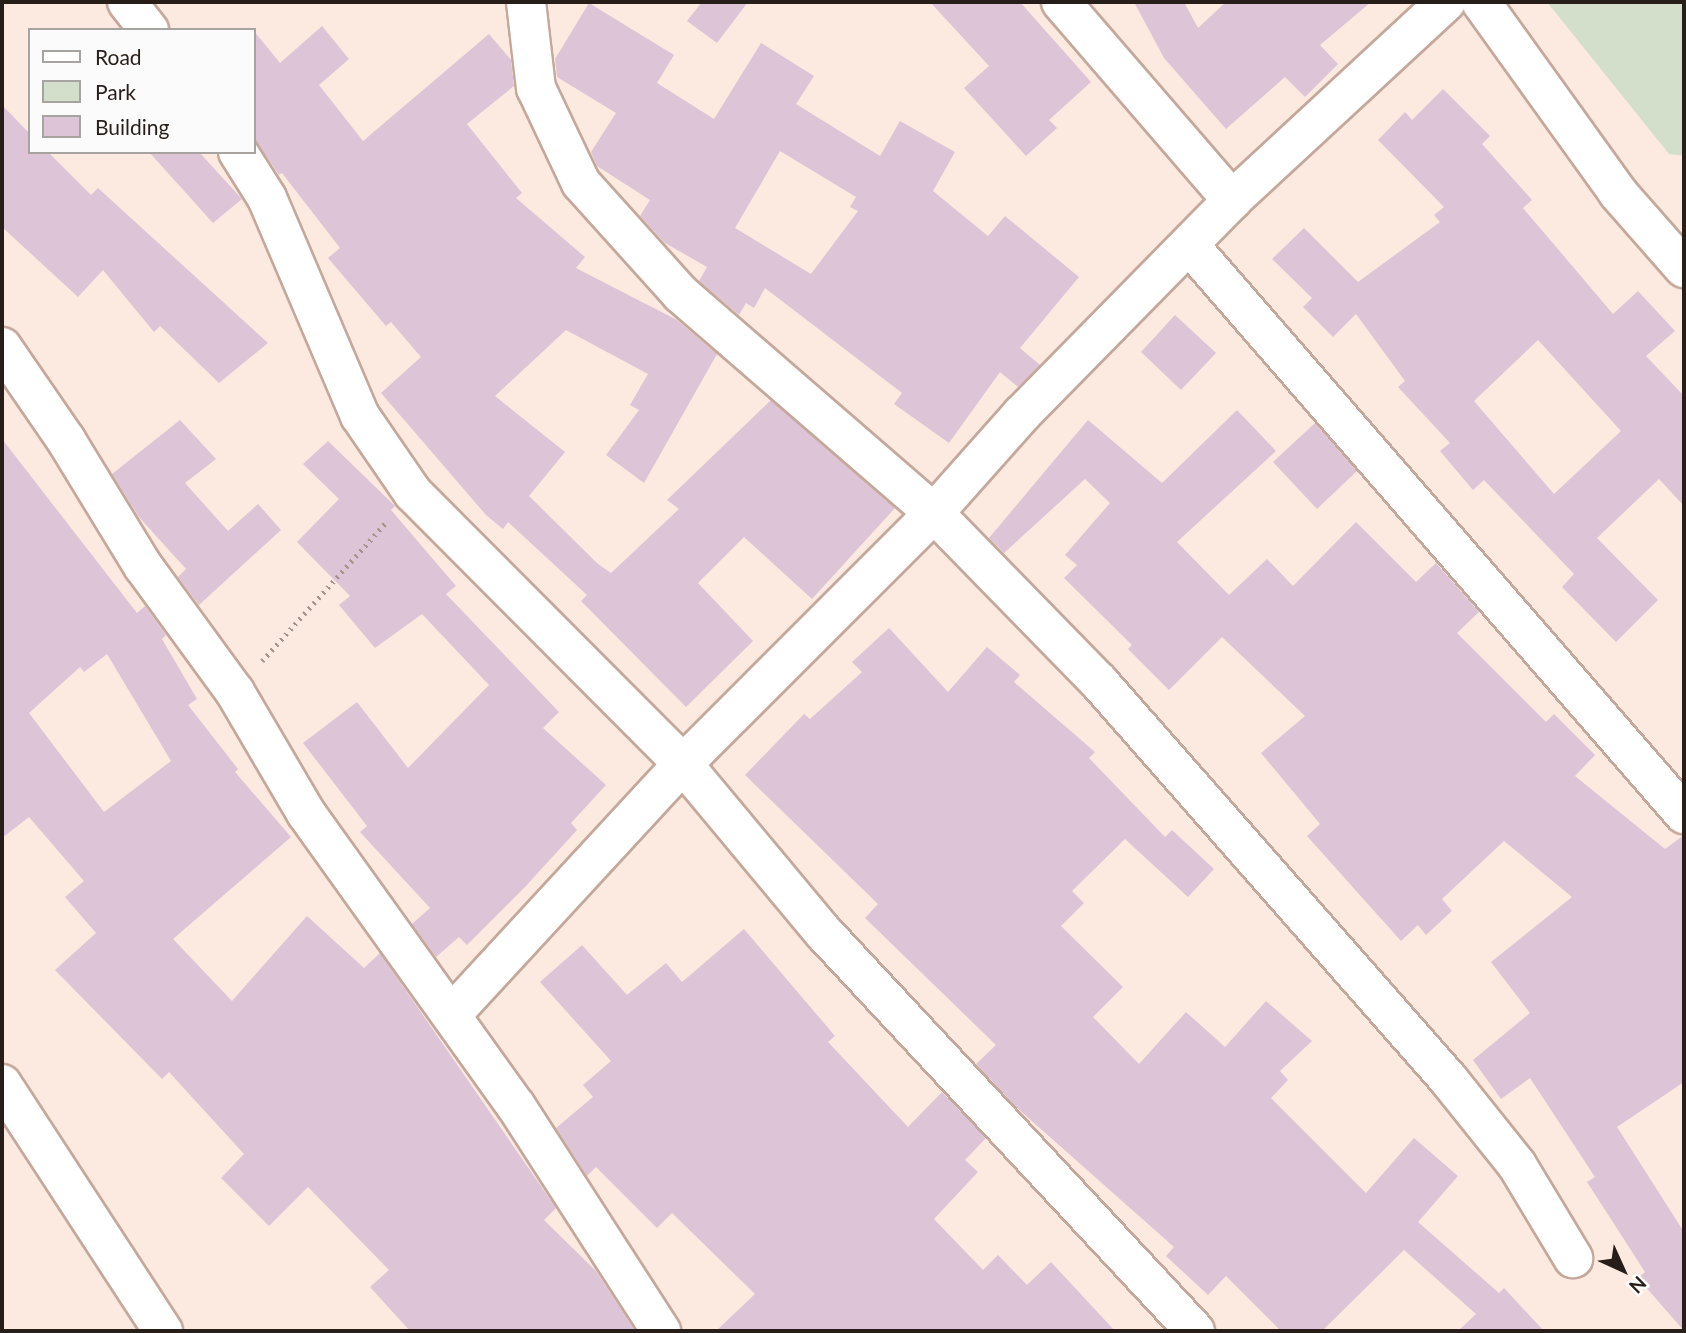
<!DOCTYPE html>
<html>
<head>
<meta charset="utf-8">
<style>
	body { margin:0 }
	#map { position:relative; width:1686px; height:1333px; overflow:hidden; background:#fceae1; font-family:Lato,sans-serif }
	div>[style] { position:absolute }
	.green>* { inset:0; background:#d3dfca }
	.building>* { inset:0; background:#ddc4d6 }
	.path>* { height:4.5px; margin-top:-2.25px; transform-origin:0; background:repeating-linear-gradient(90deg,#a3948d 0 2px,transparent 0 7px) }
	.roads { filter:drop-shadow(2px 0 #c4a89b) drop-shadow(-2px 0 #c4a89b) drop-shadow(0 2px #c4a89b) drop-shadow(0 -2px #c4a89b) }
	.minor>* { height:38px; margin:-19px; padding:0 19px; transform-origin:19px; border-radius:19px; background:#fff }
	span { translate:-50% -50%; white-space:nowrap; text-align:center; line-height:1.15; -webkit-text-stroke:6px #fbfbfb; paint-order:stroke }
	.frame { position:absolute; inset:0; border:4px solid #281e19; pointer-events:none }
	.legend { position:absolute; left:28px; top:28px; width:228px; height:126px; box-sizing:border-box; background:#fbfbfb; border:2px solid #a7a3a1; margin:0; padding:9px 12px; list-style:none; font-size:21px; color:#281e19 }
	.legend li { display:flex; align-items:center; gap:14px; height:35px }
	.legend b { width:35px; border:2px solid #a7a3a1 }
	.north { position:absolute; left:1588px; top:1235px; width:70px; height:70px; -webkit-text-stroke:5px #fbfbfb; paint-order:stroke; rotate:135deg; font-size:19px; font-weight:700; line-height:28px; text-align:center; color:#281e19 }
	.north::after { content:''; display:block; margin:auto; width:24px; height:32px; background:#281e19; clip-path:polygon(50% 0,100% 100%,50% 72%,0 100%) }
</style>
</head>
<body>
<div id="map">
	<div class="green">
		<div style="clip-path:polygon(1547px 2px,1684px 2px,1684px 156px,1669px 154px)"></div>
	</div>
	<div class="building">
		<div style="clip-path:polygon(702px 2px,748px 2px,717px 43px,687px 21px)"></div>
		<div style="clip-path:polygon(930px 2px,1020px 2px,1091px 82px,1049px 120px,1057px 128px,1026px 156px,964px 88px,989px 66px)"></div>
		<div style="clip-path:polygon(1134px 2px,1184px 2px,1198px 28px,1226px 2px,1371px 2px,1320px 45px,1338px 64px,1305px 97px,1285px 77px,1226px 129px,1164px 58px)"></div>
		<div style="clip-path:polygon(evenodd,589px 3px,674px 55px,657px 83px,714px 119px,761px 43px,814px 76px,796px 104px,880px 156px,900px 121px,955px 152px,933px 191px,988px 236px,1005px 216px,1079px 277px,1020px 348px,1040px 365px,1018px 387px,1000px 372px,949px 443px,894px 404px,902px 393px,765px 288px,754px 308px,746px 303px,739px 315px,699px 281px,707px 267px,665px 243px,640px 216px,650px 200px,597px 166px,591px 152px,616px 113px,557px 77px,555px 59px,589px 3px,780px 151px,856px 197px,850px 207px,858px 211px,811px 274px,735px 228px,780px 151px)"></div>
		<div style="clip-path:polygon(322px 26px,349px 59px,319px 85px,363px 141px,489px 34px,511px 60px,514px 86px,467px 124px,522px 193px,516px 198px,585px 257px,576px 268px,677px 320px,717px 354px,644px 483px,606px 455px,639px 410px,630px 405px,648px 374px,566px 330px,495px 396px,565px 452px,529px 496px,598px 564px,611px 573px,679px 509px,667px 500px,771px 400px,895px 508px,812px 599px,744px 537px,698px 583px,753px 641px,686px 707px,581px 601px,587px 595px,508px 522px,503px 529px,486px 515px,381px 393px,421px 357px,391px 322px,386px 326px,328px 258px,340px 248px,282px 173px,279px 175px,254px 138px,254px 31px,280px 63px)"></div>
		<div style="clip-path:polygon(evenodd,1443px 89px,1490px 136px,1482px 144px,1532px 200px,1523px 208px,1613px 314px,1638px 291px,1675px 331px,1646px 356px,1684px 396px,1684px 506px,1659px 479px,1597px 538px,1658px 600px,1616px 642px,1562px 587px,1574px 574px,1484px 480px,1473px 490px,1440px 451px,1450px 443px,1398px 387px,1405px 381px,1356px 314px,1333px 337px,1303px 307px,1312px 298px,1272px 259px,1304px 228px,1358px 282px,1440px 222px,1434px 215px,1444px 207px,1378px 140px,1405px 112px,1412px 120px,1443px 89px,1538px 340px,1621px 431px,1554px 494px,1474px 401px,1538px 340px)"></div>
		<div style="clip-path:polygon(2px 105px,30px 134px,30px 152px,48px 152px,91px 195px,98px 188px,268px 343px,219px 383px,160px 326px,154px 332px,103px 270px,78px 297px,2px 227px)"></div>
		<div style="clip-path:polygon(149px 152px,199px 152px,242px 199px,213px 223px)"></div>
		<div style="clip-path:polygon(1175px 315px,1216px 353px,1181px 390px,1141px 352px)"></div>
		<div style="clip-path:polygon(1237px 410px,1276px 451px,1177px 542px,1229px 595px,1267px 559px,1293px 586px,1356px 522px,1416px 582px,1436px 563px,1479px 612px,1457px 633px,1546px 722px,1554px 714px,1595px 755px,1575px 776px,1665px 849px,1684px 835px,1684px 1082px,1617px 1127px,1684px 1232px,1684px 1331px,1638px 1278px,1645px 1272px,1587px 1182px,1595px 1177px,1530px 1078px,1501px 1099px,1473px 1060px,1530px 1013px,1491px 962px,1572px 897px,1504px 841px,1442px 899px,1452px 911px,1426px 935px,1418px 925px,1401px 941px,1307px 836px,1320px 824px,1261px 753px,1305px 716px,1222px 637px,1169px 690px,1128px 649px,1132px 645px,1064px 578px,1077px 565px,1065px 555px,1110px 503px,1085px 479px,1004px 553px,989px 538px,1088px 420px,1162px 483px)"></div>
		<div style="clip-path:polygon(180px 420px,216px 459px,185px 483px,228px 531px,258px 504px,281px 530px,199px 605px,178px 577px,186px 569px,139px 517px,112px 474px)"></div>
		<div style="clip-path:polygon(1315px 423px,1357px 471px,1317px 509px,1273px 462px)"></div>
		<div style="clip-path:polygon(evenodd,2px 439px,137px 613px,145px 606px,166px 635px,162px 639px,197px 699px,188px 705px,238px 769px,235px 772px,291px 837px,173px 939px,232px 1001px,307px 916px,364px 968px,380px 953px,556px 1208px,544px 1220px,596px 1271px,635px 1331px,410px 1331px,370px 1287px,389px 1270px,308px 1187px,269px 1226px,221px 1178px,244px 1154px,169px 1072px,162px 1079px,55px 970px,96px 933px,65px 897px,84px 881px,29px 817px,2px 838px,2px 439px,107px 654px,171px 761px,104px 812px,29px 713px,80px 667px,84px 672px,107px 654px)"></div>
		<div style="clip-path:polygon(328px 441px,395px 506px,391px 510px,456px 586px,446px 594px,559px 712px,543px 728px,606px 785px,571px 823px,577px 830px,525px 887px,467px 945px,459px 937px,436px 957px,412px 924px,430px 908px,360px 832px,367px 826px,303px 743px,357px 702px,408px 768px,489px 685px,422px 614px,375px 648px,339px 605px,350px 596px,297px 542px,339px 499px,303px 464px)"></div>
		<div style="clip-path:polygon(889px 628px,948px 692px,987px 647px,1020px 675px,1014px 682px,1095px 752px,1089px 758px,1165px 837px,1172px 830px,1214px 869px,1188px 897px,1125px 839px,1072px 891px,1084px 903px,1061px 926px,1123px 987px,1093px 1017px,1139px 1064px,1186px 1012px,1225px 1047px,1266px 1001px,1312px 1041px,1280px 1071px,1288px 1080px,1271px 1098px,1366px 1193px,1414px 1138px,1458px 1176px,1418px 1222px,1499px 1293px,1504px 1288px,1544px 1331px,1458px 1331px,1476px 1314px,1404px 1250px,1322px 1331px,1281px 1331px,1226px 1276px,1208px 1295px,1166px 1256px,1174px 1247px,1016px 1107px,976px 1064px,996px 1045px,865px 918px,878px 904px,745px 775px,804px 714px,810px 719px,862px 672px,852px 662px)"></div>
		<div style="clip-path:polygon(744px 929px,835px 1036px,828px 1042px,908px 1127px,942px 1092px,986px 1138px,965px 1160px,978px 1172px,934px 1219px,983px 1270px,998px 1255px,1027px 1285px,1051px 1262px,1115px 1331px,716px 1331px,755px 1294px,672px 1213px,657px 1228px,596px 1167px,587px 1176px,556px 1128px,593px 1097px,583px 1085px,611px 1061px,540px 982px,582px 945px,627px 995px,666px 963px,682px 982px)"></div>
	</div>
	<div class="path">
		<div style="left:262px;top:661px;width:188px;rotate:-48.2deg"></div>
	</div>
	<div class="roads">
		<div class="minor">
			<div style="left:127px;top:2px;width:36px;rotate:52deg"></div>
			<div style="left:526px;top:2px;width:87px;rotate:83.4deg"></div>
			<div style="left:536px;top:88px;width:105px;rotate:64.7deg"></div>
			<div style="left:581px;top:183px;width:149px;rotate:48deg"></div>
			<div style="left:681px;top:294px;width:335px;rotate:40.9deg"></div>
			<div style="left:934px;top:513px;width:236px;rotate:45.7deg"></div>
			<div style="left:1099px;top:682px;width:530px;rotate:48.67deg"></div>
			<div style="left:1449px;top:1080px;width:109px;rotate:51.3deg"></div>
			<div style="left:1517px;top:1165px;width:109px;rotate:58.9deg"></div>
			<div style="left:1061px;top:2px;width:262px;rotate:49.2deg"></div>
			<div style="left:1481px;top:2px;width:235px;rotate:54.3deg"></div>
			<div style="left:1618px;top:193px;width:100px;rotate:48.7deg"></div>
			<div style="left:238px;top:152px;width:54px;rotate:57.8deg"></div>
			<div style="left:267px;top:198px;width:237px;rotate:66.9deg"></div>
			<div style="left:360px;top:416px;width:93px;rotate:55.5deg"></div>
			<div style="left:413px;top:493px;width:383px;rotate:45.1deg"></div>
			<div style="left:683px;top:764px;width:220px;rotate:50.2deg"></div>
			<div style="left:824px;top:933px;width:544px;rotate:47.01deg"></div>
			<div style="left:1190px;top:246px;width:753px;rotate:48.99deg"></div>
			<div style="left:2px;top:347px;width:113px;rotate:55.5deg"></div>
			<div style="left:66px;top:440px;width:148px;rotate:58.6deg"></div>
			<div style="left:143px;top:566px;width:156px;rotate:53.9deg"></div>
			<div style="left:235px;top:692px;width:140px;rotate:59.6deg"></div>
			<div style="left:306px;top:813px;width:360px;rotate:54.4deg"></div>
			<div style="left:516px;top:1106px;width:268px;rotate:57.2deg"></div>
			<div style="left:452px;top:1014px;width:340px;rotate:-47.3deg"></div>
			<div style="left:683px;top:764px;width:355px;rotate:-45deg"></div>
			<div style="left:934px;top:513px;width:132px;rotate:-48.4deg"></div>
			<div style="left:1022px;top:414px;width:300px;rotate:-45.5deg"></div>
			<div style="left:1232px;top:200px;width:292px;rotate:-42.8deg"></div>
			<div style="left:2px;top:1084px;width:295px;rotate:56.9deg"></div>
		</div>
	</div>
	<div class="frame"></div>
	<ul class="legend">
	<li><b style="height:9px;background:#fff"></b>Road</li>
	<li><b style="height:19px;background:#d3dfca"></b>Park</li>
	<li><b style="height:19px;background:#ddc4d6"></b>Building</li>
	</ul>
	<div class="north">N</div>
</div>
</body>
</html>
